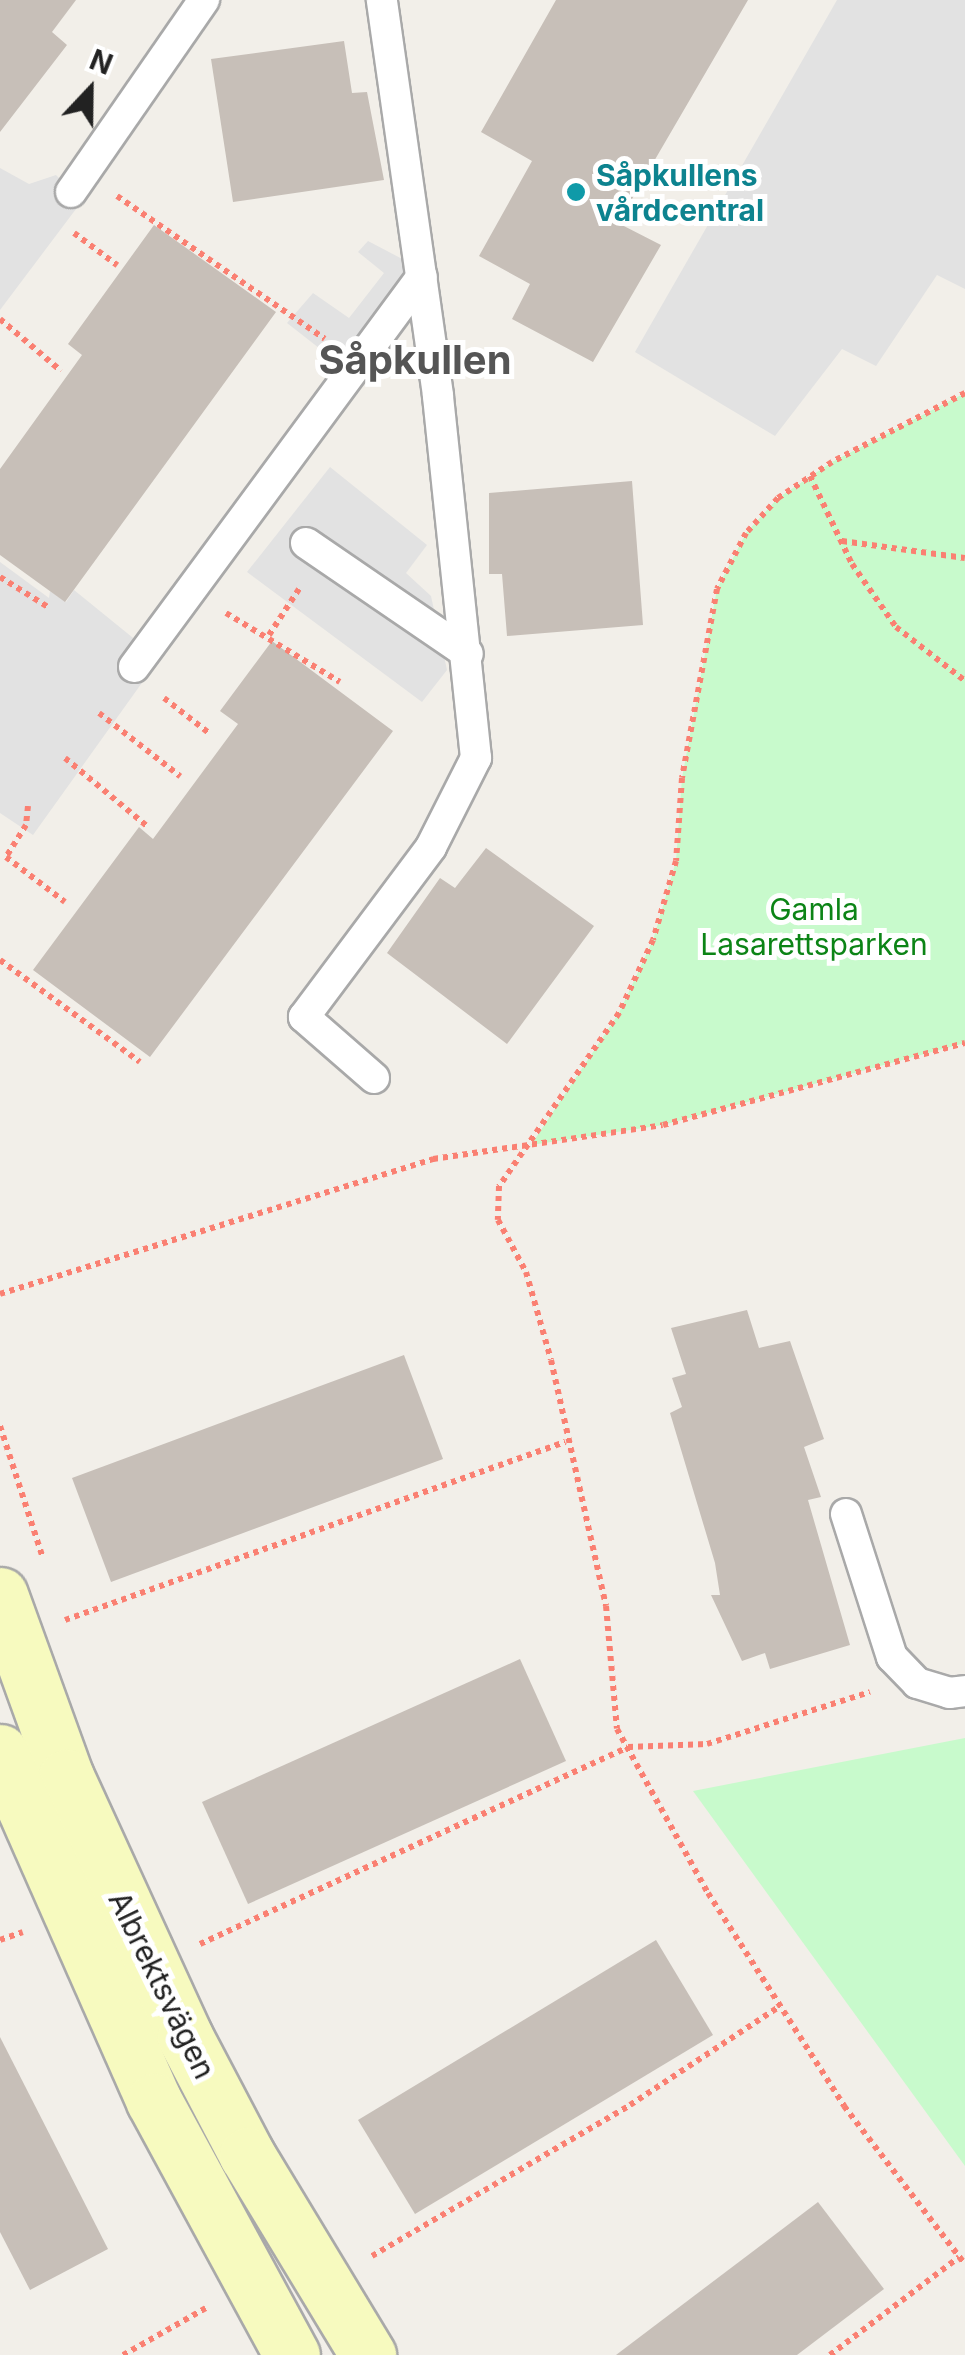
<!DOCTYPE html>
<html>
<head>
<meta charset="utf-8">
<style>
	body { margin:0 }
	#map { position:relative; width:965px; height:2355px; overflow:hidden; background:#f2efe9; font-family:Inter,sans-serif }
	div>[style] { position:absolute }
	.park>* { inset:0; background:#c8facc }
	.parking>* { inset:0; background:#e2e2e2 }
	.building>* { inset:0; background:#c7bfb8 }
	.path>* { height:6px; margin-top:-3px; transform-origin:0; background:repeating-linear-gradient(90deg,#fa8072 0 5px,transparent 0 10px) }
	.roads { filter:drop-shadow(2px 0 #a9a9a9) drop-shadow(-2px 0 #a9a9a9) drop-shadow(0 2px #a9a9a9) drop-shadow(0 -2px #a9a9a9) }
	.service>* { height:30px; margin:-15px; padding:0 15px; transform-origin:15px; border-radius:15px; background:#fff }
	.secondary>* { height:55px; margin:-27.5px; padding:0 27.5px; transform-origin:27.5px; border-radius:27.5px; background:#f7fabf }
	.dots>* { width:28px; height:28px; translate:-50% -50%; box-sizing:border-box; border:5px solid #fff; border-radius:50% }
	span { translate:-50% -50%; white-space:nowrap; text-align:center; line-height:1.15; -webkit-text-stroke:10px #fff; paint-order:stroke }
	.culture-label { font-size:30px; color:#0d838f; font-weight:700 }
	.left { translate:0 -50%; text-align:left }
	.park-label { font-size:30px; color:#0c8416 }
	.street-label { font-size:30px; color:#222 }
	.district-label { font-size:40px; color:#555; font-weight:700 }
	.north { position:absolute; left:40px; top:40px; width:100px; height:100px; -webkit-text-stroke:8px #fff; paint-order:stroke; rotate:22deg; font-size:28px; font-weight:700; line-height:40px; text-align:center; color:#222 }
	.north::after { content:''; display:block; margin:auto; width:35px; height:45px; background:#222; clip-path:polygon(50% 0,100% 100%,50% 72%,0 100%) }
</style>
</head>
<body>
<div id="map">
	<div class="park">
		<div style="clip-path:polygon(965px 393px,965px 1043px,663px 1125px,531px 1145px,619px 1013px,653px 940px,676px 861px,682px 778px,717px 589px,746px 533px,778px 498px,832px 462px)"></div>
		<div style="clip-path:polygon(965px 1738px,965px 2166px,693px 1791px)"></div>
	</div>
	<div class="parking">
		<div style="clip-path:polygon(837px 0,965px 0,965px 289px,937px 275px,876px 366px,842px 349px,775px 436px,635px 352px)"></div>
		<div style="clip-path:polygon(0 168px,29px 184px,56px 175px,82px 201px,0 310px)"></div>
		<div style="clip-path:polygon(368px 241px,408px 262px,420px 281px,351px 373px,287px 323px,313px 293px,349px 318px,384px 273px,358px 252px)"></div>
		<div style="clip-path:polygon(330px 467px,427px 545px,406px 573px,431px 596px,447px 670px,422px 702px,247px 572px)"></div>
		<div style="clip-path:polygon(0 562px,49px 598px,50px 591px,66px 602px,74px 590px,159px 659px,33px 835px,0 813px)"></div>
	</div>
	<div class="building">
		<div style="clip-path:polygon(0 0,76px 0,52px 32px,67px 45px,0 132px)"></div>
		<div style="clip-path:polygon(556px 0,748px 0,618px 223px,661px 245px,593px 362px,512px 319px,530px 284px,479px 256px,532px 161px,481px 132px)"></div>
		<div style="clip-path:polygon(344px 41px,352px 93px,367px 92px,384px 180px,233px 202px,211px 59px)"></div>
		<div style="clip-path:polygon(154px 225px,276px 312px,65px 602px,0 555px,0 469px,82px 355px,68px 344px)"></div>
		<div style="clip-path:polygon(632px 481px,643px 625px,507px 636px,502px 574px,489px 574px,489px 493px)"></div>
		<div style="clip-path:polygon(272px 641px,393px 731px,150px 1057px,33px 970px,139px 827px,153px 839px,238px 724px,220px 711px)"></div>
		<div style="clip-path:polygon(486px 848px,594px 926px,507px 1044px,387px 953px,440px 878px,455px 888px)"></div>
		<div style="clip-path:polygon(747px 1310px,759px 1348px,790px 1341px,824px 1439px,804px 1447px,821px 1497px,808px 1500px,850px 1645px,770px 1669px,765px 1653px,742px 1661px,711px 1595px,720px 1595px,715px 1563px,670px 1413px,682px 1407px,672px 1378px,686px 1374px,671px 1328px)"></div>
		<div style="clip-path:polygon(404px 1355px,443px 1459px,111px 1582px,72px 1478px)"></div>
		<div style="clip-path:polygon(520px 1659px,566px 1761px,248px 1904px,202px 1802px)"></div>
		<div style="clip-path:polygon(656px 1940px,713px 2035px,415px 2214px,358px 2120px)"></div>
		<div style="clip-path:polygon(0 2037px,108px 2249px,30px 2290px,0 2232px)"></div>
		<div style="clip-path:polygon(818px 2202px,884px 2289px,797px 2355px,616px 2355px)"></div>
	</div>
	<div class="path">
		<div style="left:117px;top:196px;width:252px;rotate:34.5deg"></div>
		<div style="left:74px;top:233px;width:54px;rotate:36.7deg"></div>
		<div style="left:0;top:319px;width:80px;rotate:40.4deg"></div>
		<div style="left:965px;top:393px;width:150px;rotate:152.6deg"></div>
		<div style="left:832px;top:462px;width:65px;rotate:146.3deg"></div>
		<div style="left:778px;top:498px;width:47px;rotate:132.4deg"></div>
		<div style="left:746px;top:533px;width:63px;rotate:117.4deg"></div>
		<div style="left:717px;top:589px;width:192px;rotate:100.5deg"></div>
		<div style="left:682px;top:778px;width:83px;rotate:94.1deg"></div>
		<div style="left:676px;top:861px;width:82px;rotate:106.2deg"></div>
		<div style="left:653px;top:940px;width:81px;rotate:115deg"></div>
		<div style="left:619px;top:1013px;width:211px;rotate:124.7deg"></div>
		<div style="left:499px;top:1186px;width:34px;rotate:92deg"></div>
		<div style="left:498px;top:1220px;width:59px;rotate:61.7deg"></div>
		<div style="left:526px;top:1272px;width:91px;rotate:74.1deg"></div>
		<div style="left:551px;top:1360px;width:252px;rotate:77.4deg"></div>
		<div style="left:606px;top:1606px;width:123px;rotate:84.9deg"></div>
		<div style="left:617px;top:1729px;width:188px;rotate:61deg"></div>
		<div style="left:708px;top:1893px;width:253px;rotate:57.4deg"></div>
		<div style="left:844px;top:2106px;width:199px;rotate:52.6deg"></div>
		<div style="left:810px;top:476px;width:98px;rotate:64.5deg"></div>
		<div style="left:852px;top:564px;width:77px;rotate:55.1deg"></div>
		<div style="left:896px;top:627px;width:88px;rotate:38deg"></div>
		<div style="left:842px;top:541px;width:124px;rotate:7.9deg"></div>
		<div style="left:0;top:577px;width:57px;rotate:32deg"></div>
		<div style="left:226px;top:613px;width:133px;rotate:31.2deg"></div>
		<div style="left:269px;top:635px;width:55px;rotate:-56.9deg"></div>
		<div style="left:164px;top:698px;width:58px;rotate:38deg"></div>
		<div style="left:99px;top:713px;width:103px;rotate:37.9deg"></div>
		<div style="left:65px;top:758px;width:108px;rotate:39.7deg"></div>
		<div style="left:28px;top:806px;width:19px;rotate:96deg"></div>
		<div style="left:26px;top:825px;width:38px;rotate:122deg"></div>
		<div style="left:6px;top:857px;width:74px;rotate:37.3deg"></div>
		<div style="left:0;top:960px;width:173px;rotate:36.1deg"></div>
		<div style="left:0;top:1294px;width:454px;rotate:-17.3deg"></div>
		<div style="left:433px;top:1159px;width:232px;rotate:-8.4deg"></div>
		<div style="left:663px;top:1125px;width:313px;rotate:-15.2deg"></div>
		<div style="left:0;top:1426px;width:139px;rotate:72deg"></div>
		<div style="left:65px;top:1620px;width:531px;rotate:-19.6deg"></div>
		<div style="left:0;top:1940px;width:24px;rotate:-19deg"></div>
		<div style="left:200px;top:1944px;width:471px;rotate:-24.7deg"></div>
		<div style="left:628px;top:1747px;width:79px;rotate:-2.2deg"></div>
		<div style="left:707px;top:1744px;width:171px;rotate:-17.7deg"></div>
		<div style="left:372px;top:2256px;width:299px;rotate:-30.3deg"></div>
		<div style="left:630px;top:2105px;width:180px;rotate:-33.4deg"></div>
		<div style="left:123px;top:2355px;width:95px;rotate:-29.5deg"></div>
		<div style="left:830px;top:2355px;width:162px;rotate:-37.2deg"></div>
	</div>
	<div class="roads">
		<div class="service">
			<div style="left:71px;top:192px;width:234px;rotate:-55.3deg"></div>
			<div style="left:306px;top:543px;width:196px;rotate:34.4deg"></div>
			<div style="left:134px;top:667px;width:485px;rotate:-53.6deg"></div>
			<div style="left:374px;top:1078px;width:93px;rotate:-138.9deg"></div>
			<div style="left:304px;top:1017px;width:212px;rotate:-53.2deg"></div>
			<div style="left:431px;top:847px;width:100px;rotate:-63.2deg"></div>
			<div style="left:476px;top:758px;width:365px;rotate:-96deg"></div>
			<div style="left:438px;top:395px;width:399px;rotate:-98.1deg"></div>
			<div style="left:846px;top:1514px;width:150px;rotate:72.2deg"></div>
			<div style="left:892px;top:1657px;width:36px;rotate:46deg"></div>
			<div style="left:917px;top:1683px;width:34px;rotate:17deg"></div>
			<div style="left:949px;top:1693px;width:16px;rotate:-7deg"></div>
		</div>
		<div class="secondary">
			<div style="left:0;top:1595px;width:194px;rotate:70.1deg"></div>
			<div style="left:66px;top:1777px;width:286px;rotate:65.4deg"></div>
			<div style="left:185px;top:2037px;width:133px;rotate:62.3deg"></div>
			<div style="left:247px;top:2155px;width:234px;rotate:58.8deg"></div>
			<div style="left:0;top:1752px;width:381px;rotate:66.2deg"></div>
			<div style="left:154px;top:2101px;width:289px;rotate:61.5deg"></div>
		</div>
	</div>
	<div class="dots">
		<div style="left:576px;top:192px;background:#0f9aa8"></div>
	</div>
	<div class="culture-label">
		<span class="left" style="left:596px;top:192px">Såpkullens<br>vårdcentral</span>
	</div>
	<div class="park-label">
		<span style="left:814px;top:926px">Gamla<br>Lasarettsparken</span>
	</div>
	<div class="street-label">
		<span style="left:162px;top:1985px;rotate:64deg">Albrektsvägen</span>
	</div>
	<div class="district-label">
		<span style="left:415px;top:360px">Såpkullen</span>
	</div>
	<div class="north">N</div>
</div>
</body>
</html>
